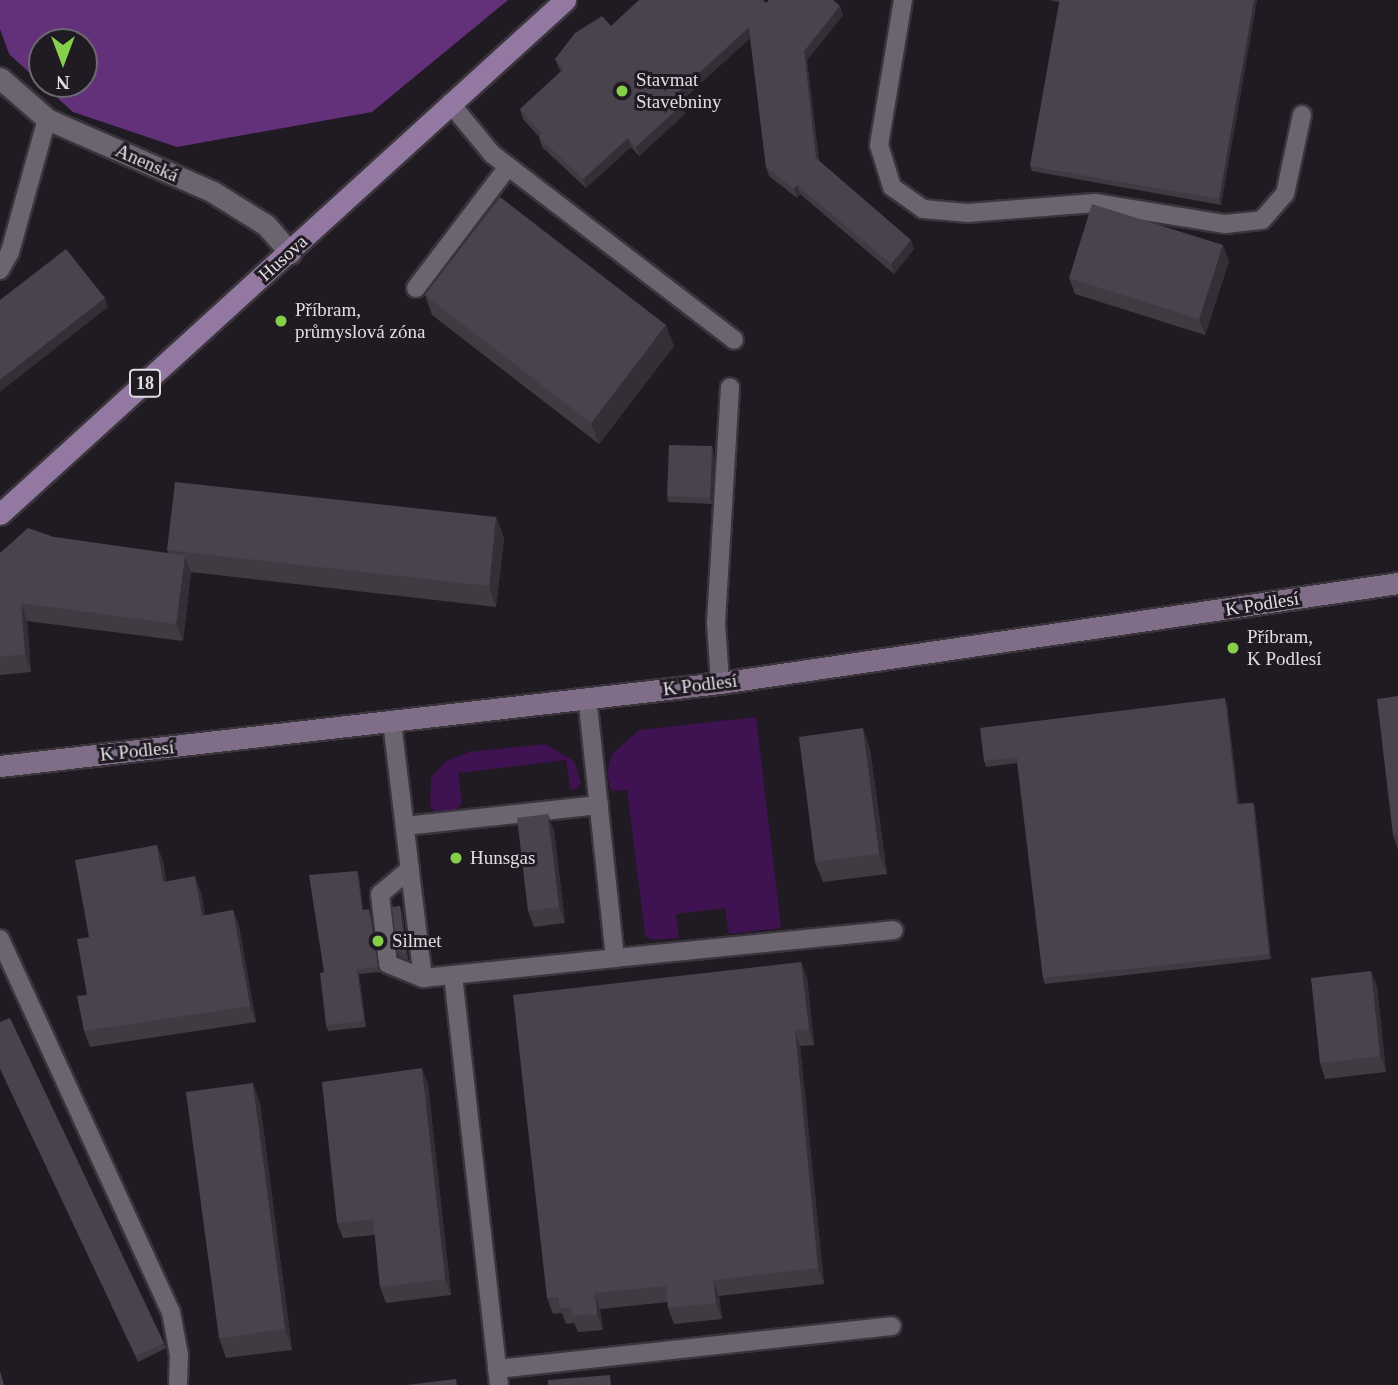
<!DOCTYPE html>
<html>
<head>
<meta charset="utf-8">
<style>
	body { margin:0 }
	#map { position:relative; width:1398px; height:1385px; overflow:hidden; background:#201a23; font-family:Georgia,serif }
	div>[style] { position:absolute }
	.green>* { inset:0; background:#3f1352 }
	.forest>* { inset:0; background:#63307a }
	.roads { filter:drop-shadow(2px 0 #39353b) drop-shadow(-2px 0 #39353b) drop-shadow(0 2px #39353b) drop-shadow(0 -2px #39353b) }
	.lane>* { height:18px; margin:-9px; padding:0 9px; transform-origin:9px; border-radius:9px; background:#6c6470 }
	.street>* { height:21px; margin:-10.5px; padding:0 10.5px; transform-origin:10.5px; border-radius:10.5px; background:#6c6470 }
	.secondary>* { height:21px; margin:-10.5px; padding:0 10.5px; transform-origin:10.5px; border-radius:10.5px; background:#806e88 }
	.primary>* { height:21px; margin:-10.5px; padding:0 10.5px; transform-origin:10.5px; border-radius:10.5px; background:#9378a1 }
	.wall>* { inset:0; background:#403a43 }
	.shaded-wall>* { inset:0; background:#342f37 }
	.building>* { inset:0; background:#4a434e }
	.dots>* { width:19px; height:19px; translate:-50% -50%; box-sizing:border-box; border:4px solid #201a23; border-radius:50% }
	span { translate:-50% -50%; white-space:nowrap; text-align:center; line-height:1.15; -webkit-text-stroke:6px #201a23; paint-order:stroke }
	.shield-label span { padding:2px 5px; background:#201a23; border:2px solid; border-radius:5px; -webkit-text-stroke-width:0 }
	.shield-label { font-size:18px; color:#e1dde3; font-weight:700 }
	.poi-label { font-size:19px; color:#e1dde3 }
	.left { translate:0 -50%; text-align:left }
	.street-label { font-size:19px; color:#e1dde3 }
	.north { position:absolute; left:28px; top:28px; width:70px; height:70px; box-sizing:border-box; background:#201a23; border:2px solid #6d6870; border-radius:50%; rotate:180deg; font-size:19px; font-weight:700; line-height:28px; text-align:center; color:#e1dde3 }
	.north::after { content:''; display:block; margin:auto; width:24px; height:32px; background:#86cf4b; clip-path:polygon(50% 0,100% 100%,50% 72%,0 100%) }
</style>
</head>
<body>
<div id="map">
	<div class="green">
		<div style="clip-path:polygon(756px 717px,781px 928px,729px 934px,725px 908px,676px 914px,679px 938px,652px 940px,645px 935px,627px 790px,611px 791px,607px 773px,612px 754px,639px 730px)"></div>
		<div style="clip-path:polygon(545px 744px,574px 761px,581px 783px,576px 789px,570px 789px,566px 760px,458px 773px,462px 802px,454px 815px,437px 815px,430px 805px,431px 778px,446px 761px,469px 752px)"></div>
	</div>
	<div class="forest">
		<div style="clip-path:polygon(0 0,508px 0,372px 112px,177px 147px,73px 112px,42px 84px,84px 84px,84px 42px,42px 42px,42px 84px,9px 54px,0 29px)"></div>
	</div>
	<div class="roads">
		<div class="lane">
			<div style="left:903px;top:0;width:147px;rotate:99.4deg"></div>
			<div style="left:879px;top:145px;width:44px;rotate:72.8deg"></div>
			<div style="left:892px;top:187px;width:38px;rotate:35deg"></div>
			<div style="left:923px;top:209px;width:45px;rotate:5.1deg"></div>
			<div style="left:968px;top:213px;width:127px;rotate:-4.5deg"></div>
			<div style="left:1095px;top:203px;width:132px;rotate:9.2deg"></div>
			<div style="left:1225px;top:224px;width:37px;rotate:-6deg"></div>
			<div style="left:1262px;top:220px;width:35px;rotate:-49deg"></div>
			<div style="left:1285px;top:194px;width:81px;rotate:-77.9deg"></div>
			<div style="left:450px;top:103px;width:66px;rotate:50.5deg"></div>
			<div style="left:492px;top:154px;width:305px;rotate:37.5deg"></div>
			<div style="left:0;top:270px;width:21px;rotate:-61deg"></div>
			<div style="left:10px;top:252px;width:138px;rotate:-74.5deg"></div>
			<div style="left:416px;top:288px;width:152px;rotate:-52.8deg"></div>
			<div style="left:720px;top:683px;width:60px;rotate:-93.8deg"></div>
			<div style="left:716px;top:623px;width:236px;rotate:-86.6deg"></div>
			<div style="left:392px;top:722px;width:258px;rotate:83.1deg"></div>
			<div style="left:423px;top:978px;width:193px;rotate:-5.9deg"></div>
			<div style="left:615px;top:958px;width:262px;rotate:-96.1deg"></div>
			<div style="left:405px;top:826px;width:195px;rotate:-6.2deg"></div>
			<div style="left:410px;top:869px;width:39px;rotate:140deg"></div>
			<div style="left:380px;top:894px;width:70px;rotate:83.5deg"></div>
			<div style="left:388px;top:964px;width:38px;rotate:22deg"></div>
			<div style="left:0;top:939px;width:410px;rotate:65.4deg"></div>
			<div style="left:171px;top:1312px;width:44px;rotate:79.5deg"></div>
			<div style="left:179px;top:1355px;width:30px;rotate:92deg"></div>
			<div style="left:615px;top:958px;width:280px;rotate:-5.7deg"></div>
			<div style="left:453px;top:975px;width:413px;rotate:83.6deg"></div>
			<div style="left:497px;top:1369px;width:397px;rotate:-6.2deg"></div>
		</div>
		<div class="street">
			<div style="left:0;top:78px;width:62px;rotate:41.1deg"></div>
			<div style="left:47px;top:119px;width:181px;rotate:23.7deg"></div>
			<div style="left:213px;top:192px;width:62px;rotate:31.9deg"></div>
			<div style="left:266px;top:225px;width:37px;rotate:49deg"></div>
		</div>
		<div class="secondary">
			<div style="left:0;top:766px;width:725px;rotate:-6.58deg"></div>
			<div style="left:720px;top:683px;width:685px;rotate:-8.39deg"></div>
		</div>
		<div class="primary">
			<div style="left:0;top:514px;width:764px;rotate:-42.29deg"></div>
		</div>
	</div>
	<div class="wall">
		<div style="clip-path:polygon(1049px 0,1257px 0,1221px 205px,1032px 171px,1030px 166px,1059px 2px)"></div>
		<div style="clip-path:polygon(766px 3px,843px 15px,807px 60px,819px 161px,914px 249px,894px 274px,800px 194px,797px 198px,769px 176px,766px 167px,750px 38px,680px 102px,685px 114px,639px 156px,631px 147px,586px 188px,542px 147px,539px 137px,523px 119px,520px 109px,561px 71px,559px 68px,555px 59px,611px 26px)"></div>
		<div style="clip-path:polygon(1229px 261px,1205px 335px,1075px 294px,1069px 278px)"></div>
		<div style="clip-path:polygon(425px 295px,674px 346px,599px 444px,432px 315px)"></div>
		<div style="clip-path:polygon(714px 452px,712px 504px,668px 502px,667px 496px)"></div>
		<div style="clip-path:polygon(496px 517px,504px 538px,496px 607px,191px 572px,183px 641px,27px 621px,31px 672px,0 675px,0 553px,54px 537px,169px 553px,167px 550px)"></div>
		<div style="clip-path:polygon(1398px 696px,1398px 850px,1393px 835px)"></div>
		<div style="clip-path:polygon(1227px 704px,1239px 804px,1253px 803px,1255px 808px,1271px 959px,1045px 984px,1043px 978px,1017px 763px,986px 767px,984px 761px)"></div>
		<div style="clip-path:polygon(870px 749px,887px 874px,823px 882px,815px 862px)"></div>
		<div style="clip-path:polygon(554px 830px,565px 923px,534px 927px,528px 911px)"></div>
		<div style="clip-path:polygon(163px 861px,166px 882px,201px 892px,205px 915px,233px 910px,239px 926px,256px 1022px,90px 1047px,84px 1031px,87px 995px,89px 937px)"></div>
		<div style="clip-path:polygon(357px 871px,359px 877px,363px 910px,371px 915px,380px 972px,359px 974px,366px 1027px,328px 1031px,326px 1025px,324px 972px)"></div>
		<div style="clip-path:polygon(402px 911px,408px 960px,399px 956px,397px 950px)"></div>
		<div style="clip-path:polygon(801px 962px,807px 978px,814px 1045px,800px 1046px,824px 1284px,719px 1296px,722px 1319px,674px 1324px,668px 1308px,668px 1302px,600px 1309px,603px 1330px,578px 1332px,574px 1323px,566px 1324px,562px 1313px,553px 1314px,547px 1298px)"></div>
		<div style="clip-path:polygon(1371px 971px,1377px 987px,1386px 1072px,1325px 1079px,1320px 1063px)"></div>
		<div style="clip-path:polygon(0 1022px,164px 1343px,166px 1348px,138px 1362px,0 1069px)"></div>
		<div style="clip-path:polygon(428px 1084px,451px 1295px,386px 1303px,380px 1287px,375px 1235px,343px 1238px,337px 1223px)"></div>
		<div style="clip-path:polygon(260px 1103px,292px 1350px,226px 1358px,219px 1338px)"></div>
	</div>
	<div class="shaded-wall">
		<div style="clip-path:polygon(1254px 0,1257px 0,1221px 205px,1219px 199px)"></div>
		<div style="clip-path:polygon(840px 6px,843px 15px,807px 60px,819px 168px,816px 158px,804px 51px)"></div>
		<div style="clip-path:polygon(749px 27px,752px 36px,677px 105px,674px 96px)"></div>
		<div style="clip-path:polygon(682px 104px,685px 114px,639px 156px,636px 147px)"></div>
		<div style="clip-path:polygon(628px 138px,631px 147px,586px 188px,583px 179px)"></div>
		<div style="clip-path:polygon(797px 185px,800px 194px,797px 198px,794px 189px)"></div>
		<div style="clip-path:polygon(911px 240px,914px 249px,894px 274px,891px 264px)"></div>
		<div style="clip-path:polygon(1223px 245px,1229px 261px,1205px 335px,1199px 319px)"></div>
		<div style="clip-path:polygon(105px 298px,108px 307px,0 392px,0 380px)"></div>
		<div style="clip-path:polygon(666px 325px,674px 346px,599px 444px,591px 423px)"></div>
		<div style="clip-path:polygon(712px 446px,714px 452px,712px 504px,710px 498px)"></div>
		<div style="clip-path:polygon(496px 517px,504px 538px,496px 607px,489px 586px)"></div>
		<div style="clip-path:polygon(185px 556px,191px 573px,183px 641px,176px 624px)"></div>
		<div style="clip-path:polygon(21px 603px,27px 621px,31px 672px,25px 654px)"></div>
		<div style="clip-path:polygon(1225px 698px,1227px 704px,1239px 810px,1237px 804px)"></div>
		<div style="clip-path:polygon(863px 728px,870px 749px,887px 874px,879px 854px)"></div>
		<div style="clip-path:polygon(1253px 803px,1255px 808px,1271px 959px,1269px 954px)"></div>
		<div style="clip-path:polygon(548px 814px,554px 830px,565px 923px,559px 907px)"></div>
		<div style="clip-path:polygon(157px 845px,163px 861px,169px 898px,163px 882px)"></div>
		<div style="clip-path:polygon(357px 871px,359px 877px,364px 916px,362px 910px)"></div>
		<div style="clip-path:polygon(195px 876px,201px 892px,208px 931px,202px 916px)"></div>
		<div style="clip-path:polygon(400px 906px,402px 911px,408px 960px,406px 954px)"></div>
		<div style="clip-path:polygon(369px 909px,371px 915px,380px 972px,378px 967px)"></div>
		<div style="clip-path:polygon(233px 910px,239px 926px,256px 1022px,250px 1006px)"></div>
		<div style="clip-path:polygon(801px 962px,807px 978px,814px 1045px,809px 1029px)"></div>
		<div style="clip-path:polygon(357px 969px,359px 974px,366px 1027px,364px 1021px)"></div>
		<div style="clip-path:polygon(1371px 971px,1377px 987px,1386px 1072px,1380px 1056px)"></div>
		<div style="clip-path:polygon(795px 1031px,800px 1046px,824px 1284px,818px 1268px)"></div>
		<div style="clip-path:polygon(422px 1068px,428px 1084px,451px 1295px,445px 1279px)"></div>
		<div style="clip-path:polygon(253px 1083px,260px 1103px,292px 1350px,285px 1329px)"></div>
		<div style="clip-path:polygon(713px 1280px,719px 1296px,722px 1319px,716px 1303px)"></div>
		<div style="clip-path:polygon(595px 1293px,600px 1309px,603px 1330px,597px 1314px)"></div>
	</div>
	<div class="building">
		<div style="clip-path:polygon(639px 0,763px 0,766px 3px,769px 0,833px 0,840px 6px,804px 51px,816px 158px,911px 240px,891px 264px,797px 185px,794px 189px,766px 167px,749px 27px,674px 96px,682px 104px,636px 147px,628px 138px,583px 179px,539px 137px,542px 134px,520px 109px,564px 69px,555px 59px,575px 33px,602px 16px,611px 26px)"></div>
		<div style="clip-path:polygon(1060px 0,1254px 0,1219px 199px,1030px 166px)"></div>
		<div style="clip-path:polygon(500px 197px,666px 325px,591px 423px,425px 295px)"></div>
		<div style="clip-path:polygon(1092px 204px,1223px 245px,1199px 319px,1069px 278px)"></div>
		<div style="clip-path:polygon(66px 249px,105px 298px,0 380px,0 300px)"></div>
		<div style="clip-path:polygon(669px 445px,712px 446px,710px 498px,667px 496px)"></div>
		<div style="clip-path:polygon(175px 482px,496px 517px,489px 586px,167px 550px)"></div>
		<div style="clip-path:polygon(28px 528px,54px 537px,185px 556px,176px 624px,21px 603px,25px 654px,0 657px,0 553px)"></div>
		<div style="clip-path:polygon(1398px 696px,1398px 834px,1393px 835px,1377px 699px)"></div>
		<div style="clip-path:polygon(1225px 698px,1237px 804px,1253px 803px,1269px 954px,1043px 978px,1017px 757px,984px 761px,980px 728px)"></div>
		<div style="clip-path:polygon(863px 728px,879px 854px,815px 862px,799px 737px)"></div>
		<div style="clip-path:polygon(548px 814px,559px 907px,528px 911px,517px 818px)"></div>
		<div style="clip-path:polygon(157px 845px,163px 882px,195px 876px,202px 916px,233px 910px,250px 1006px,84px 1031px,77px 996px,87px 995px,77px 939px,89px 937px,75px 860px)"></div>
		<div style="clip-path:polygon(357px 871px,362px 910px,369px 909px,378px 967px,357px 969px,364px 1021px,326px 1025px,320px 973px,324px 972px,309px 875px)"></div>
		<div style="clip-path:polygon(400px 906px,406px 954px,397px 950px,392px 907px)"></div>
		<div style="clip-path:polygon(801px 962px,809px 1029px,795px 1031px,818px 1268px,713px 1280px,716px 1303px,668px 1308px,666px 1286px,595px 1293px,597px 1314px,572px 1316px,571px 1307px,560px 1308px,558px 1297px,547px 1298px,513px 995px)"></div>
		<div style="clip-path:polygon(1371px 971px,1380px 1056px,1320px 1063px,1311px 978px)"></div>
		<div style="clip-path:polygon(10px 1018px,164px 1343px,136px 1356px,0 1068px,0 1022px)"></div>
		<div style="clip-path:polygon(422px 1068px,445px 1279px,380px 1287px,373px 1219px,337px 1223px,322px 1082px)"></div>
		<div style="clip-path:polygon(253px 1083px,285px 1329px,219px 1338px,186px 1092px)"></div>
		<div style="clip-path:polygon(0 1371px,4px 1385px,0 1385px)"></div>
		<div style="clip-path:polygon(610px 1375px,611px 1385px,548px 1385px,548px 1380px)"></div>
		<div style="clip-path:polygon(456px 1379px,457px 1385px,406px 1385px)"></div>
	</div>
	<div class="dots">
		<div style="left:622px;top:91px;background:#86cf4b"></div>
		<div style="left:281px;top:321px;background:#86cf4b"></div>
		<div style="left:1233px;top:648px;background:#86cf4b"></div>
		<div style="left:456px;top:858px;background:#86cf4b"></div>
		<div style="left:378px;top:941px;background:#86cf4b"></div>
	</div>
	<div class="shield-label">
		<span style="left:145px;top:383px">18</span>
	</div>
	<div class="poi-label">
		<span class="left" style="left:636px;top:91px">Stavmat<br>Stavebniny</span>
		<span class="left" style="left:295px;top:321px">Příbram,<br>průmyslová zóna</span>
		<span class="left" style="left:1247px;top:648px">Příbram,<br>K Podlesí</span>
		<span class="left" style="left:470px;top:858px">Hunsgas</span>
		<span class="left" style="left:392px;top:941px">Silmet</span>
	</div>
	<div class="street-label">
		<span style="left:147px;top:163px;rotate:24deg">Anenská</span>
		<span style="left:283px;top:258px;rotate:-42deg">Husova</span>
		<span style="left:1262px;top:604px;rotate:-9deg">K Podlesí</span>
		<span style="left:700px;top:685px;rotate:-7deg">K Podlesí</span>
		<span style="left:137px;top:751px;rotate:-6deg">K Podlesí</span>
	</div>
	<div class="north">N</div>
</div>
</body>
</html>
